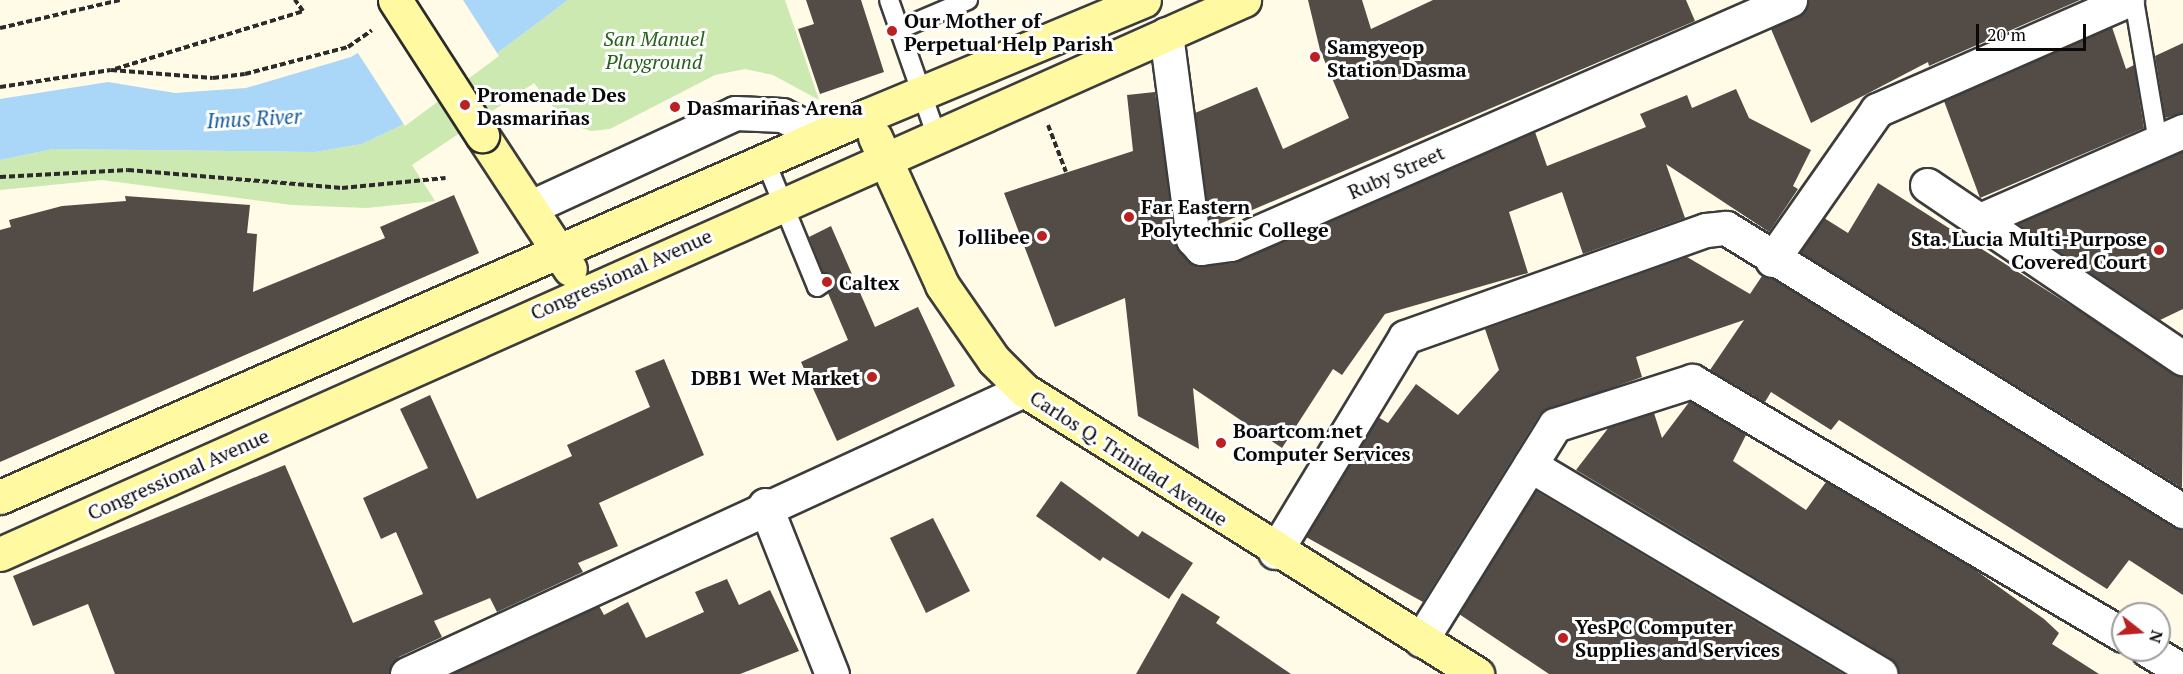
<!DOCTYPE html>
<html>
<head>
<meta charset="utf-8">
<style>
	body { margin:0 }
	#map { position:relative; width:2183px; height:674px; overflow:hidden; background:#fffbe6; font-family:"PT Serif",serif }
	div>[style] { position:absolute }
	.green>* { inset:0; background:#cbe9b0 }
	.water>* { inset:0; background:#aad6f7 }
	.pier>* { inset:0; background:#fffbe6 }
	.building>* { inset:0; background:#524b46 }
	.path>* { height:4px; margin-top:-2px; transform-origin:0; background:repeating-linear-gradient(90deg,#2b2b2b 0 6px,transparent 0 9px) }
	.roads { filter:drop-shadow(2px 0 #3c3c3c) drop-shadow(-2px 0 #3c3c3c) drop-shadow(0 2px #3c3c3c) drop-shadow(0 -2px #3c3c3c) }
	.lane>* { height:18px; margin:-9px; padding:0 9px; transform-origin:9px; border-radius:9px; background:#fff }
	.street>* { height:33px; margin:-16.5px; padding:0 16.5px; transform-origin:16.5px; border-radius:16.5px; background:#fff }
	.secondary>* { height:33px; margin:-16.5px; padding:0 16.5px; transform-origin:16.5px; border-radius:16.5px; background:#fff9a1 }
	.bridges { filter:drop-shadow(2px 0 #2b2b2b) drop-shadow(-2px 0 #2b2b2b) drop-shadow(0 2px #2b2b2b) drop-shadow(0 -2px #2b2b2b) }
	.secondary-bridge>* { height:33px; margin:-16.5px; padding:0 16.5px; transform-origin:16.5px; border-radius:16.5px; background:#fff9a1 }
	.dots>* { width:16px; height:16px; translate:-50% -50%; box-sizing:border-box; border:3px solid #fff; border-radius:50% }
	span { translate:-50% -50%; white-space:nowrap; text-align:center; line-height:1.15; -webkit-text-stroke:6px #fff; paint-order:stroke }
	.poi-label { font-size:20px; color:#090909; font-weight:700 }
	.left { translate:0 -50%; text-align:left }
	.right { translate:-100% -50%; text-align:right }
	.park-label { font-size:20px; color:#25611a; font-style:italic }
	.street-label { font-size:20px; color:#090909 }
	.water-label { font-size:21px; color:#12599b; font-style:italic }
	.north { position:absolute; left:2111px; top:602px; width:60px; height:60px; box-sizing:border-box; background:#fff; border:2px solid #9d9d9d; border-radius:50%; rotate:107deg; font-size:16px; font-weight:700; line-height:24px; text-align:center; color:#090909 }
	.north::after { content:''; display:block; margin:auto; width:21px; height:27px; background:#ba2120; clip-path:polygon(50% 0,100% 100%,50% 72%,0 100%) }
	.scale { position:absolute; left:1976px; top:24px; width:110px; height:27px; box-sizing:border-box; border:3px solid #090909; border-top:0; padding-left:8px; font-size:18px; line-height:21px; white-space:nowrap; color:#090909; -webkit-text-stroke:4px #fff; paint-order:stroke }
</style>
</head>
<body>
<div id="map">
	<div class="green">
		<div style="clip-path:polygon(568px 0,785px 0,819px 100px,773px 75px,745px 69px,715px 75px,610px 129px,591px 131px,566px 123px,534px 83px,412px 165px,435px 201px,366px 208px,292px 205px,102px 180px,0 190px,0 160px,53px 149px,315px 152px,362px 144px,400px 126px)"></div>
	</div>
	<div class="water">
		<div style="clip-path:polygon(444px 0,568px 0,400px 126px,362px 144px,315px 152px,53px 149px,0 160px,0 99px,108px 82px,175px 93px,246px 88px,351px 57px)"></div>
	</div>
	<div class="pier">
		<div style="clip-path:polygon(439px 0,463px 0,499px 56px,405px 126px,356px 50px)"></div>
	</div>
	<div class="building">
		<div style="clip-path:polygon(806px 0,861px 0,884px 72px,820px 94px,798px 29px,814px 24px)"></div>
		<div style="clip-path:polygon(1308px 0,1362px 0,1371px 29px,1433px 0,1686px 0,1695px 21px,1210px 228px,1195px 113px,1257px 87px,1283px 149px,1349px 118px,1320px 50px)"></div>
		<div style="clip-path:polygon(1808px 0,2080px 0,1929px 66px,1928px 62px,1811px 123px,1771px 29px,1798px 17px)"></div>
		<div style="clip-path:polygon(2112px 27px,2126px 69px,2134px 65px,2144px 128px,1980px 198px,1944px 101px)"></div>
		<div style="clip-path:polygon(2183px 43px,2183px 113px,2165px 118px,2155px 56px)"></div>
		<div style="clip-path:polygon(1736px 89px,1749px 118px,1811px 150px,1793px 186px,1798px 189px,1769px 232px,1666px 164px,1685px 218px,1583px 254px,1562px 192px,1509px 212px,1528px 273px,1385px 314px,1342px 375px,1333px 369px,1282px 448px,1193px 388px,1199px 449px,1138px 416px,1125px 298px,1055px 327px,1004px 193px,1133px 151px,1127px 95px,1155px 92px,1179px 251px,1195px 266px,1233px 263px,1535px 132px,1547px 166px,1646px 127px,1640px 114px,1687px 95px,1692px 108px)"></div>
		<div style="clip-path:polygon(2183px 151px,2183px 309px,2160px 320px,2018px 224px)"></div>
		<div style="clip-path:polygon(1878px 183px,2183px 377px,2182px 488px,1800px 252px,1824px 218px,1848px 233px)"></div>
		<div style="clip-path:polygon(454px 195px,479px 253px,0 462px,0 230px,11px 227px,9px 220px,62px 206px,126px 201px,125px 196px,250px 205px,247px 233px,257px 234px,253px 292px,385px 238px,380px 227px)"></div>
		<div style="clip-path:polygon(831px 226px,875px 327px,918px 307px,955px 386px,837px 441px,801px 362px,848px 340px,828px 293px,833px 277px,823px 272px,809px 237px)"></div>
		<div style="clip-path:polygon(1687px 257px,1750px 294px,1762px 276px,1772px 278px,2183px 530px,2183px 595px,2129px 560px,2107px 589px,1839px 420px,1831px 430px,1771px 392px,1765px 402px,1710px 370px,1744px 320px,1636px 357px,1642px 377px,1540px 414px,1423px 602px,1306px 537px,1378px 417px,1388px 423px,1416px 384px,1458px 415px,1499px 370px,1485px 329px)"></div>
		<div style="clip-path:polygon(664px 359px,704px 455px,599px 503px,618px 546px,578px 563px,583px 572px,497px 612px,490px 598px,434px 621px,442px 637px,399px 657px,389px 674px,115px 674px,88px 604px,33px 626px,13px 576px,285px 465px,353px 623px,423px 594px,396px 532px,381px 539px,363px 498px,428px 468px,400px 409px,430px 395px,477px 499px,572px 456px,567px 445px,650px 407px,635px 371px)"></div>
		<div style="clip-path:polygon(1690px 401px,1746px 435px,1733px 461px,1806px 510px,1826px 482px,1971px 567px,2044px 619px,2059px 633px,2052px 644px,2099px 674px,1899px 674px,1890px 658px,1576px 470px,1609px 427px,1654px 413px,1662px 438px)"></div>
		<div style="clip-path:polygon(1061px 481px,1138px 537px,1142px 531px,1193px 563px,1169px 599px,1103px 557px,1100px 561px,1036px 516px)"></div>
		<div style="clip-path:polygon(1536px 491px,1843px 674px,1549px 674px,1459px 614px)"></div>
		<div style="clip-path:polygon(933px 518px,970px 591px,926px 613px,890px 538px)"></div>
		<div style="clip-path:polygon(727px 579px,739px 605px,770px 590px,799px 651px,740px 674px,452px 674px,599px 606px,604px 615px,628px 602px,646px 638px,704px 612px,695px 592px)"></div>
		<div style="clip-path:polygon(1182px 593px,1220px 617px,1216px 623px,1291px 674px,1136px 674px)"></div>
	</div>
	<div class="path">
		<div style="left:0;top:28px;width:123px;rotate:-13.1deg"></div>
		<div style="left:115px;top:69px;width:197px;rotate:-17.1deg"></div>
		<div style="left:303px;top:11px;width:14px;rotate:-126deg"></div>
		<div style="left:0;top:87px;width:112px;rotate:-8.7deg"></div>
		<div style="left:111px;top:70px;width:102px;rotate:4.5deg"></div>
		<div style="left:213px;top:78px;width:32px;rotate:-7deg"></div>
		<div style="left:245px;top:74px;width:106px;rotate:-14.7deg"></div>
		<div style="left:348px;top:47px;width:29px;rotate:-35deg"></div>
		<div style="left:1048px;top:125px;width:50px;rotate:69deg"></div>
		<div style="left:0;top:177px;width:128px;rotate:-3.1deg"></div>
		<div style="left:128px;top:170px;width:215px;rotate:4.8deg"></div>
		<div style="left:342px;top:188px;width:104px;rotate:-5.5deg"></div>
	</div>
	<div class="roads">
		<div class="lane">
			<div style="left:889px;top:0;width:142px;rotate:70.7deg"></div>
			<div style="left:2134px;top:0;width:144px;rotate:80.4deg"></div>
			<div style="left:900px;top:29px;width:74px;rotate:-23.1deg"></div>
			<div style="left:765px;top:160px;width:137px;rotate:67.7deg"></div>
			<div style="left:817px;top:287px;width:7px;rotate:-34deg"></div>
		</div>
		<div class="street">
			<div style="left:1166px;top:34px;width:207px;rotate:82.5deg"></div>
			<div style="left:1193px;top:239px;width:12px;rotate:48deg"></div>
			<div style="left:1201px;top:248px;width:30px;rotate:-8deg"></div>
			<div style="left:1231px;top:244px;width:610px;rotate:-23.58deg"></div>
			<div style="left:1927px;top:185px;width:309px;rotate:34.1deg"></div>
			<div style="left:531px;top:207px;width:225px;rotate:-24.7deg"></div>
			<div style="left:735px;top:113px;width:47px;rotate:2.4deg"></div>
			<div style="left:782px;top:115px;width:45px;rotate:26.6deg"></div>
			<div style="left:1980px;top:220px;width:222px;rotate:-23.7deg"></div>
			<div style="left:1772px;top:260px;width:183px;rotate:-55deg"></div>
			<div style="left:1877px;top:110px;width:273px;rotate:-23.7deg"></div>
			<div style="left:1530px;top:465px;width:408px;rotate:30.8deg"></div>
			<div style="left:765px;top:505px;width:182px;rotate:68.4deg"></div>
			<div style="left:1275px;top:552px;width:251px;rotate:-58.8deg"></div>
			<div style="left:1405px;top:337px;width:319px;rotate:-19.6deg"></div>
			<div style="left:1706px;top:230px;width:20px;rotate:-6deg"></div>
			<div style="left:1726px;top:228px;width:538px;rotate:31.77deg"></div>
			<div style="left:1421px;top:640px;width:253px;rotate:-58.1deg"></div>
			<div style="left:1555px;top:425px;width:144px;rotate:-17.8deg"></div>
			<div style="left:1692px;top:381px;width:500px;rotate:30.51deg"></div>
			<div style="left:2148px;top:650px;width:41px;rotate:31deg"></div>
			<div style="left:407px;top:674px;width:679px;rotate:-24.72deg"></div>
		</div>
		<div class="secondary">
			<div style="left:482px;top:135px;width:160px;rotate:56.7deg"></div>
			<div style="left:875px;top:137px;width:162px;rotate:65.6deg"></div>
			<div style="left:942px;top:285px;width:91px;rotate:55.3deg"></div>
			<div style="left:994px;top:360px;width:42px;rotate:45deg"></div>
			<div style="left:1024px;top:390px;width:535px;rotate:32.08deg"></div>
			<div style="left:0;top:497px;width:946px;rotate:-23.75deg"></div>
			<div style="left:866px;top:116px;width:301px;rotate:-22.6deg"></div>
			<div style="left:0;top:554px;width:1362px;rotate:-24.01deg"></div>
		</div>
	</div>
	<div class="bridges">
		<div class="secondary-bridge">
			<div style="left:395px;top:0;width:161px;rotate:57.2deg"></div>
		</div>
	</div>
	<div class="dots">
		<div style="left:892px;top:31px;background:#ba2120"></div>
		<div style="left:1315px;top:57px;background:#ba2120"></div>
		<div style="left:465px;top:105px;background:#ba2120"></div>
		<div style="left:675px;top:107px;background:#ba2120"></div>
		<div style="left:1129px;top:217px;background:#ba2120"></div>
		<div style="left:1042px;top:236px;background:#ba2120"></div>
		<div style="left:2159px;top:250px;background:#ba2120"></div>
		<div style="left:827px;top:282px;background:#ba2120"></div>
		<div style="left:872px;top:377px;background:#ba2120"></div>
		<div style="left:1221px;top:443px;background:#ba2120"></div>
		<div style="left:1563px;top:638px;background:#ba2120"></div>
	</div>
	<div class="poi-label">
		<span class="left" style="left:904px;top:32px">Our Mother of<br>Perpetual Help Parish</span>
		<span class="left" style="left:1327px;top:58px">Samgyeop<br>Station Dasma</span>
		<span class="left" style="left:477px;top:106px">Promenade Des<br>Dasmariñas</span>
		<span class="left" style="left:687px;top:107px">Dasmariñas Arena</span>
		<span class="left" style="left:1141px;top:218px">Far Eastern<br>Polytechnic College</span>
		<span class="right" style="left:1030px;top:236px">Jollibee</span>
		<span class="right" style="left:2147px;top:250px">Sta. Lucia Multi-Purpose<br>Covered Court</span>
		<span class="left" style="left:839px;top:282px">Caltex</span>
		<span class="right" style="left:860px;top:377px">DBB1 Wet Market</span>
		<span class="left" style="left:1233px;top:442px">Boartcom.net<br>Computer Services</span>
		<span class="left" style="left:1575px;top:638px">YesPC Computer<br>Supplies and Services</span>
	</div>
	<div class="park-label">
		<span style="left:654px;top:50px">San Manuel<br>Playground</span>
	</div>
	<div class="street-label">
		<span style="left:1396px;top:172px;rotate:-24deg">Ruby Street</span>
		<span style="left:621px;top:274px;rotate:-24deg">Congressional Avenue</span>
		<span style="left:1129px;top:458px;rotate:33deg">Carlos Q. Trinidad Avenue</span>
		<span style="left:178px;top:474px;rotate:-24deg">Congressional Avenue</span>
	</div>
	<div class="water-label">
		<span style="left:254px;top:118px;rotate:-3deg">Imus River</span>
	</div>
	<div class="north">N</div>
	<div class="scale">20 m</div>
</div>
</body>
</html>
